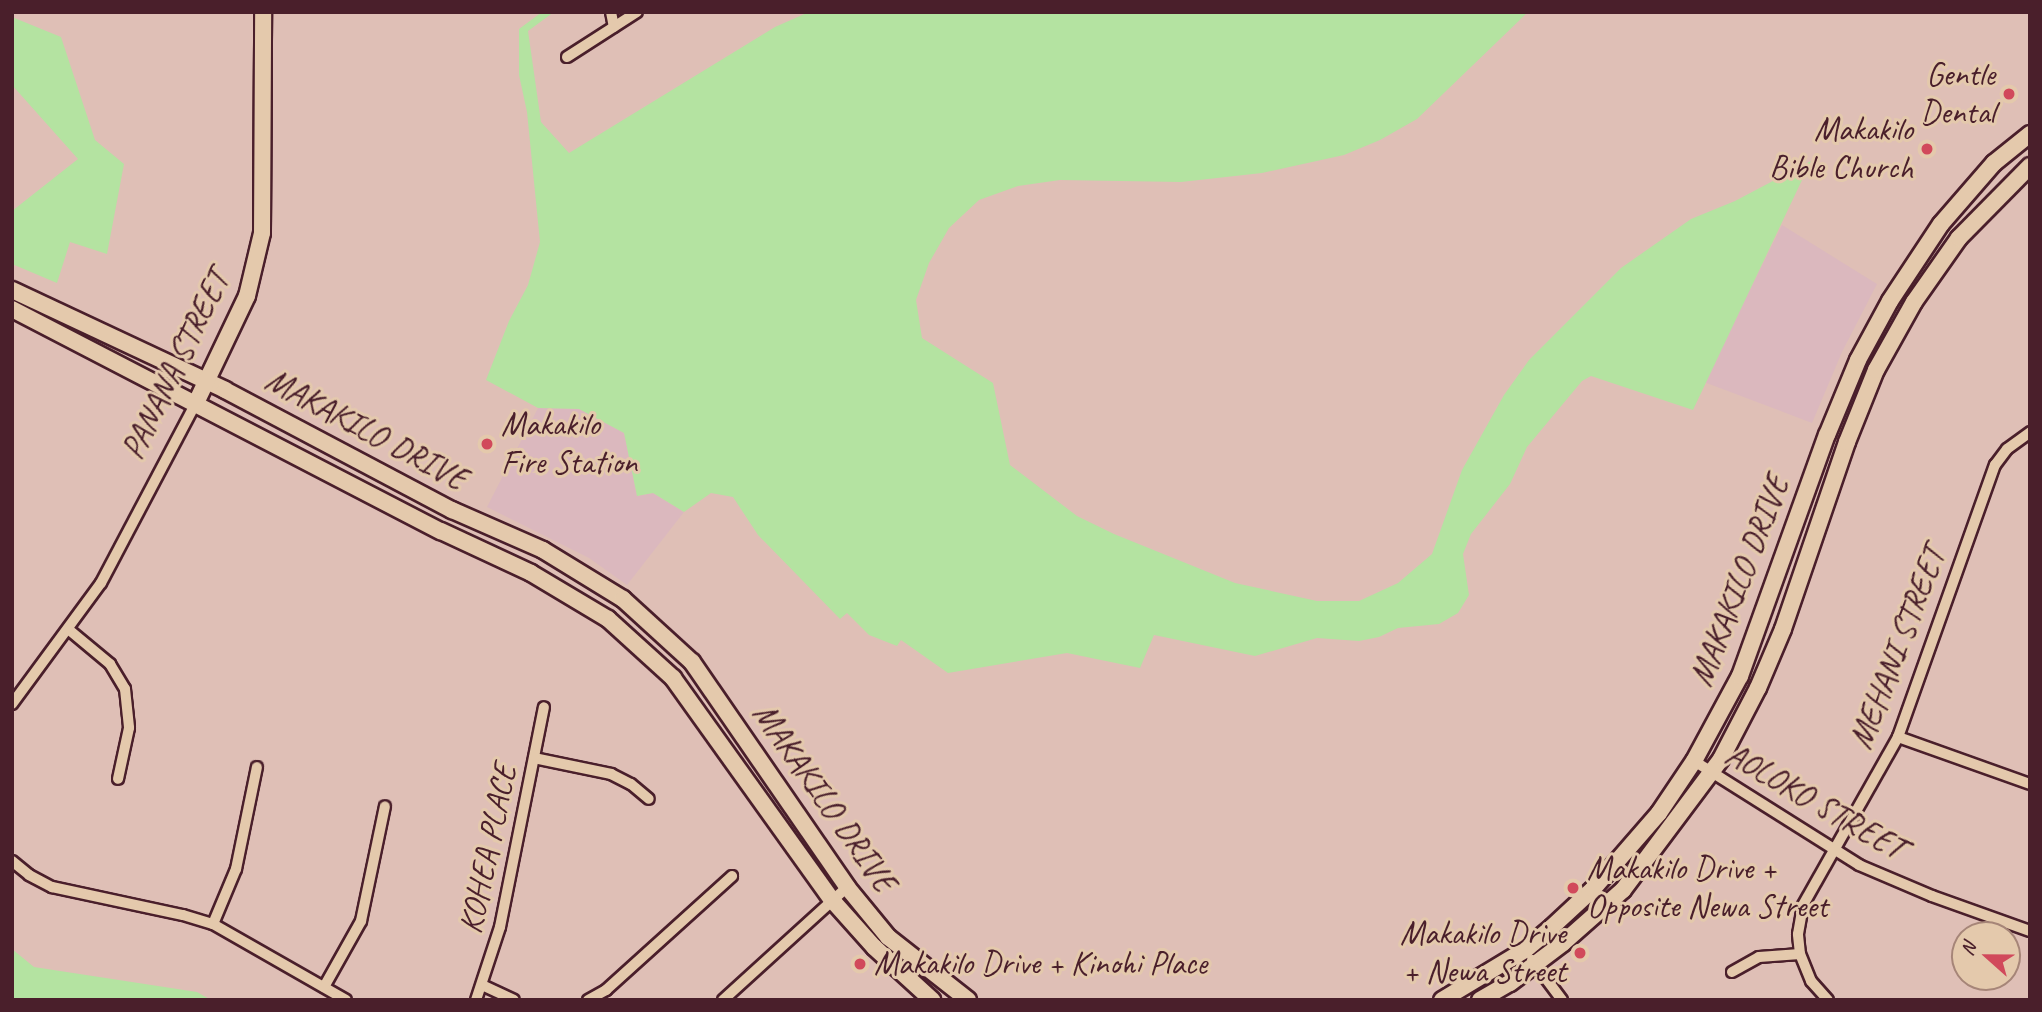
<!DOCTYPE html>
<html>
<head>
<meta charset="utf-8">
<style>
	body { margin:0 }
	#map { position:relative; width:2042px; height:1012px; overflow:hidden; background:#dfbfb6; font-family:Caveat,sans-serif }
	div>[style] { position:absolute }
	.built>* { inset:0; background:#dbb8be }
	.green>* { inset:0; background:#b4e3a1 }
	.roads { filter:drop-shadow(2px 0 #4a1f2b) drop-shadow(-2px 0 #4a1f2b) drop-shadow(0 2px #4a1f2b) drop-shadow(0 -2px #4a1f2b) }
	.street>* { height:10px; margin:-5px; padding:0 5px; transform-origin:5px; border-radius:5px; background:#e4c9ac }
	.secondary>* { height:16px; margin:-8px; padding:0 8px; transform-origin:8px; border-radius:8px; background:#e4c9ac }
	.dots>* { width:19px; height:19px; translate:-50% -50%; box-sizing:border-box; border:4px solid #e4c9ac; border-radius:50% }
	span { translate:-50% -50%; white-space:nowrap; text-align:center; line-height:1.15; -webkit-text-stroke:6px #e4c9ac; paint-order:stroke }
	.poi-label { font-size:33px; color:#4a1f2b }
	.right { translate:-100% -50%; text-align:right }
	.left { translate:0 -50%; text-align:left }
	.street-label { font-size:33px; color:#4a1f2b }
	.frame { position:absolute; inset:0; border:14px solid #4a1f2b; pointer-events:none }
	.north { position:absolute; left:1951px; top:921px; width:70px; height:70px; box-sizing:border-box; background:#e4c9ac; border:2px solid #a68578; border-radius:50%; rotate:291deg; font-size:19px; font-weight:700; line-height:28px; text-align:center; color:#4a1f2b }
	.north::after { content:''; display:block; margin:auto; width:24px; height:32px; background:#d1495b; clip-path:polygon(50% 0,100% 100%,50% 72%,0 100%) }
</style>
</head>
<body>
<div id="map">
	<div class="built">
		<div style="clip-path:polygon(1782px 225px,1877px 284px,1842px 352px,1812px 423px,1704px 382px)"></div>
		<div style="clip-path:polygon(538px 408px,579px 409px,624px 433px,637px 496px,653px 493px,684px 512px,627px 585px,589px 558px,487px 507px)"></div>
	</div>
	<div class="green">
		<div style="clip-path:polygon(542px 12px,554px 12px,528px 31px,541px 122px,569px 153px,775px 27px,809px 12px,1528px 12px,1417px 119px,1380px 140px,1344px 155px,1262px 173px,1181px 182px,1060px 180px,1018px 186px,979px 200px,949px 228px,929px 263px,916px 300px,922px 338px,993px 383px,1010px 465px,1077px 516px,1114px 534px,1235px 583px,1317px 601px,1359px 601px,1398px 583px,1432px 554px,1462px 470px,1504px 395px,1529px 360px,1621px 268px,1691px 219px,1735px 201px,1811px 161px,1693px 410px,1591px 376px,1582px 381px,1527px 447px,1510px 484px,1471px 534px,1463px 554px,1469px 595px,1458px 613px,1439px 624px,1398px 628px,1379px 637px,1359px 641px,1317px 638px,1255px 656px,1154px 635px,1140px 668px,1067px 653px,948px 673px,901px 640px,897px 646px,869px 635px,847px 613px,840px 619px,758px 535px,733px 497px,711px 493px,684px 512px,653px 493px,637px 496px,624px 433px,579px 409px,538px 408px,486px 380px,509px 321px,528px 285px,540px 242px,527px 112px,519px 75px,519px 29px)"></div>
		<div style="clip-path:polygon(12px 17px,61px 37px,95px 140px,124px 164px,107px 254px,70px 242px,57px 283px,12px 264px,12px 211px,78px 159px,12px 85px)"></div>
		<div style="clip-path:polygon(12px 949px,34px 967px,197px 992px,211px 1000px,12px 1000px)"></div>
	</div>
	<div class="roads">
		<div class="street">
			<div style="left:611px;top:12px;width:15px;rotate:79deg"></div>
			<div style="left:567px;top:57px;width:83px;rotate:-32.7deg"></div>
			<div style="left:68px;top:629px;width:55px;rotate:39.8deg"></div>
			<div style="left:110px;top:664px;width:29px;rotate:59deg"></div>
			<div style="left:125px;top:689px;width:39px;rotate:84deg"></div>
			<div style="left:129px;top:728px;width:52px;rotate:102.2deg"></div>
			<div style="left:12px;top:704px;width:150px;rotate:-53.7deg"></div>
			<div style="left:101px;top:583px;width:201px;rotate:-62.2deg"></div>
			<div style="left:1898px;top:737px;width:140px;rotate:19.6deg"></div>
			<div style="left:534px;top:758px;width:79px;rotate:11.7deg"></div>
			<div style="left:611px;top:774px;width:22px;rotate:27deg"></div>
			<div style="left:631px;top:784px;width:23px;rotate:40deg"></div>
			<div style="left:1694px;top:761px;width:195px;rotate:32.2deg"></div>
			<div style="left:1859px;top:865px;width:79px;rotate:23deg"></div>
			<div style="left:1932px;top:896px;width:104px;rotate:19.7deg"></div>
			<div style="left:12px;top:861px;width:22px;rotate:39deg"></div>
			<div style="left:29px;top:875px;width:26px;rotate:28deg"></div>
			<div style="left:52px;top:887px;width:134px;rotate:12.1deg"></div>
			<div style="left:183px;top:915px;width:31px;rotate:17deg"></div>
			<div style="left:213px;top:924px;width:153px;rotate:29.7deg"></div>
			<div style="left:213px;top:924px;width:60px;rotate:-67.3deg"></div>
			<div style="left:236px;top:869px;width:104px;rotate:-78.4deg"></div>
			<div style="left:1532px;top:960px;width:50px;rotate:53.1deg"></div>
			<div style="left:1732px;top:972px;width:31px;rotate:-29deg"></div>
			<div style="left:1759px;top:957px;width:41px;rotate:-4.2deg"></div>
			<div style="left:482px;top:985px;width:35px;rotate:25deg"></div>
			<div style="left:324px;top:987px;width:76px;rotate:-60.7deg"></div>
			<div style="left:361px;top:921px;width:117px;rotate:-78.2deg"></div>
			<div style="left:476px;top:1000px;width:77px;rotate:-71.8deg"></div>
			<div style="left:500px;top:927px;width:224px;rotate:-78.7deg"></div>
			<div style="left:588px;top:1000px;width:21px;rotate:-29deg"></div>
			<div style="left:606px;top:990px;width:170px;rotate:-42.1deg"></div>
			<div style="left:723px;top:1000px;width:168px;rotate:-42.3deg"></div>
			<div style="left:1828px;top:1000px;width:25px;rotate:-132deg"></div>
			<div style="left:1811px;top:981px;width:29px;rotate:-112deg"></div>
			<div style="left:1800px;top:954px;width:20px;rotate:-96deg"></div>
			<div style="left:1798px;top:934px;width:29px;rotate:-80deg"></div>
			<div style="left:1803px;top:905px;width:193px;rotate:-60.5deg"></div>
			<div style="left:1898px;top:737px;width:289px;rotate:-70.4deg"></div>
			<div style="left:1995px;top:465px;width:20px;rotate:-53deg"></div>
			<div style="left:2007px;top:449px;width:29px;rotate:-36deg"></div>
		</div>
		<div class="secondary">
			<div style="left:12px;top:290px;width:235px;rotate:25.1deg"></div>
			<div style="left:225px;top:390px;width:257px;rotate:27.9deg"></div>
			<div style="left:452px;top:510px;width:99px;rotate:23.7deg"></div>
			<div style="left:543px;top:550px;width:94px;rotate:31.5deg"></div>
			<div style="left:623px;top:599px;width:93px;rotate:42.4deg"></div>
			<div style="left:692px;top:662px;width:273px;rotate:55.4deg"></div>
			<div style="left:847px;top:887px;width:65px;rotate:50.6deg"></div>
			<div style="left:888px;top:937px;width:102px;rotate:38.2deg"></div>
			<div style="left:12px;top:309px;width:483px;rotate:27.4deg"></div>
			<div style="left:441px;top:531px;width:99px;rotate:25deg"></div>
			<div style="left:531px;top:573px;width:90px;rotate:30.9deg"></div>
			<div style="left:608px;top:619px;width:88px;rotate:42.2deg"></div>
			<div style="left:673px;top:678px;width:273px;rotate:54.4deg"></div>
			<div style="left:832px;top:900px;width:63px;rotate:48.2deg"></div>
			<div style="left:874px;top:947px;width:79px;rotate:42.4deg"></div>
			<div style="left:195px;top:405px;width:121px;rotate:-64.5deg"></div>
			<div style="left:247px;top:296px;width:65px;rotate:-76.6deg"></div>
			<div style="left:262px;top:233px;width:221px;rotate:-89.7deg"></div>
			<div style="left:1442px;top:1000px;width:97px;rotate:-31.1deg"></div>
			<div style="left:1525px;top:950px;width:35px;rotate:-40deg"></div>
			<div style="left:1552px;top:927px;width:56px;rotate:-42.8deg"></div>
			<div style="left:1593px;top:889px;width:101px;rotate:-49deg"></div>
			<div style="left:1659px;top:813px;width:63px;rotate:-56.1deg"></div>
			<div style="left:1694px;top:761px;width:97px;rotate:-61.6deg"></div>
			<div style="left:1740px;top:676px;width:256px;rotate:-70.2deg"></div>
			<div style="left:1827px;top:435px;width:81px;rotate:-67.5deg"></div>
			<div style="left:1858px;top:360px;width:67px;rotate:-61.5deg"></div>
			<div style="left:1890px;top:301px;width:92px;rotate:-56.5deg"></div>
			<div style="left:1941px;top:224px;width:81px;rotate:-49deg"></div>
			<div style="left:1994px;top:163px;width:46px;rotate:-38.9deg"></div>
			<div style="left:1480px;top:1000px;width:34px;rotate:-30deg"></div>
			<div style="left:1510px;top:983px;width:66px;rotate:-37deg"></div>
			<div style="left:1563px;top:943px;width:80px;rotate:-41.5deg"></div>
			<div style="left:1623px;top:890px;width:164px;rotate:-53.2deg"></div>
			<div style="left:1721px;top:759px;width:80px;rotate:-62.5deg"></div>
			<div style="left:1758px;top:688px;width:64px;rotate:-67deg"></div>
			<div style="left:1783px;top:629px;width:198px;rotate:-71.1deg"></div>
			<div style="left:1847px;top:442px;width:78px;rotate:-68.1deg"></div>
			<div style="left:1876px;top:370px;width:78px;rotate:-60.8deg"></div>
			<div style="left:1914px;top:302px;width:78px;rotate:-54.9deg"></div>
			<div style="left:1959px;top:238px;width:101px;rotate:-45.4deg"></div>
		</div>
	</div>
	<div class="dots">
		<div style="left:2009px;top:94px;background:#d1495b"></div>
		<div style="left:1927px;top:149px;background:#d1495b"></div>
		<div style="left:487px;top:444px;background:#d1495b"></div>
		<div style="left:1573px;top:888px;background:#d1495b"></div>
		<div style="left:1580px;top:953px;background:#d1495b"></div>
		<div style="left:860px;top:964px;background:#d1495b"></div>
	</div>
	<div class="poi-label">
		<span class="right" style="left:1995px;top:94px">Gentle<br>Dental</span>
		<span class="right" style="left:1913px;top:149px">Makakilo<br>Bible Church</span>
		<span class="left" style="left:501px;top:444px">Makakilo<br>Fire Station</span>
		<span class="left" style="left:1587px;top:888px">Makakilo Drive +<br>Opposite Newa Street</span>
		<span class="right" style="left:1566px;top:953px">Makakilo Drive<br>+ Newa Street</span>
		<span class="left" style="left:874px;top:964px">Makakilo Drive + Kinohi Place</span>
	</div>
	<div class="street-label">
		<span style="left:176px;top:365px;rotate:-64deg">PANANA STREET</span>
		<span style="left:366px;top:430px;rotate:28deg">MAKAKILO DRIVE</span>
		<span style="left:1740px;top:581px;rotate:-69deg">MAKAKILO DRIVE</span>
		<span style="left:1898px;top:648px;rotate:-69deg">MEHANI STREET</span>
		<span style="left:824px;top:798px;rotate:55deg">MAKAKILO DRIVE</span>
		<span style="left:1815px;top:802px;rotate:30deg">AOLOKO STREET</span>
		<span style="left:488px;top:849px;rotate:-78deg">KOHEA PLACE</span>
	</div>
	<div class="frame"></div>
	<div class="north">N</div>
</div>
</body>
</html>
